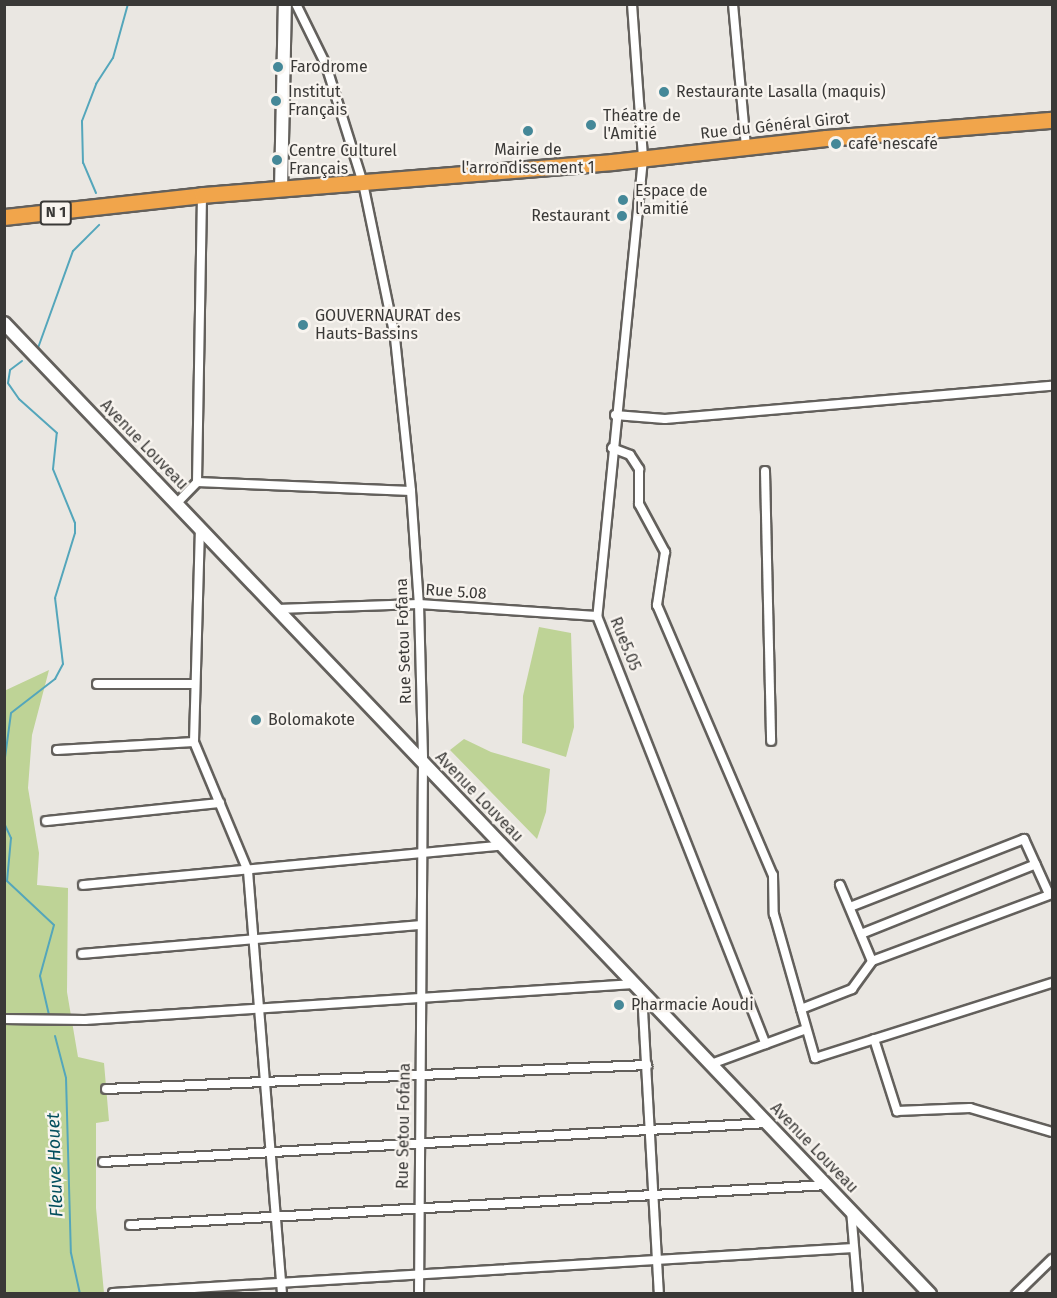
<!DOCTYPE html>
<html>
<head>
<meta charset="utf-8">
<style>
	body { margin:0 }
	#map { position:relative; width:1057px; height:1298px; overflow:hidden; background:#eae7e2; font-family:"Fira Sans",sans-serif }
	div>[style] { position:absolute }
	.green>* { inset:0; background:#bed396 }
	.stream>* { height:2px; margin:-1px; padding:0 1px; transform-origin:1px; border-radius:1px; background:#54a6bb }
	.roads { filter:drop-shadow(2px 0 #63605c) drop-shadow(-2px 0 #63605c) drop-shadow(0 2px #63605c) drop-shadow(0 -2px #63605c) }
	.street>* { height:8px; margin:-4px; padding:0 4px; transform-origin:4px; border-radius:4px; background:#fff }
	.secondary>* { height:12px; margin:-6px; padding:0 6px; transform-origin:6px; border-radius:6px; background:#fff }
	.highway>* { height:15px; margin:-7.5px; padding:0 7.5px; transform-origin:7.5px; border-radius:7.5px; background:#f1a54b }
	.dots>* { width:16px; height:16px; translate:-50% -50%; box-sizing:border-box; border:3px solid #f8f4ef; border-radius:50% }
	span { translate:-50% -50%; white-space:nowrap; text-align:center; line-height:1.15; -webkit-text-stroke:4.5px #f8f4ef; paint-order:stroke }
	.shield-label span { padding:2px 4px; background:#f8f4ef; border:2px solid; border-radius:4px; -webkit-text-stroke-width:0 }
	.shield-label { font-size:15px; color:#3a3937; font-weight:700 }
	.poi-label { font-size:16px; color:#3a3937 }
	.left { translate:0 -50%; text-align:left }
	.right { translate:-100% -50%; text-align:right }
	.street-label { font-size:16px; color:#3a3937 }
	.water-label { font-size:18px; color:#024e5d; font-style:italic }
	.frame { position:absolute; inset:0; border:6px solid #3a3937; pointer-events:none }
</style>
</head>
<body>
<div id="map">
	<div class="green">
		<div style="clip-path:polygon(539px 627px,571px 633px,574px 727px,566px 757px,522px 743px,523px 696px)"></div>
		<div style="clip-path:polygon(49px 670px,32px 735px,28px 788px,39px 853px,37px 885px,68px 888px,67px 992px,78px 1057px,104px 1063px,109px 1121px,96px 1123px,96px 1208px,104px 1293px,5px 1293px,4px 691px)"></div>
		<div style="clip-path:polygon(464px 739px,491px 752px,550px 769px,546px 812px,537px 839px,450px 750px)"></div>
	</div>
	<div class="stream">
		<div style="left:96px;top:193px;width:33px;rotate:-113deg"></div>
		<div style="left:83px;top:163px;width:42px;rotate:-91.4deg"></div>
		<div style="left:82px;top:121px;width:40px;rotate:-69deg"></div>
		<div style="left:96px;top:84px;width:31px;rotate:-57deg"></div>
		<div style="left:113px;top:58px;width:56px;rotate:-74.5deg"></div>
		<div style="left:38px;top:348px;width:103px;rotate:-70.2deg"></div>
		<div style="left:73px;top:251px;width:37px;rotate:-45deg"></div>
		<div style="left:4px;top:765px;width:52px;rotate:-82.3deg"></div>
		<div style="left:11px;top:713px;width:56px;rotate:-37.7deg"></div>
		<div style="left:55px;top:679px;width:17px;rotate:-62deg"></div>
		<div style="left:63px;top:664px;width:66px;rotate:-96.9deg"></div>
		<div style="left:55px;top:598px;width:68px;rotate:-72.9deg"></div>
		<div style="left:75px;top:533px;width:10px;rotate:-90deg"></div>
		<div style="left:75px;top:523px;width:58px;rotate:-112.2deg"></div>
		<div style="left:53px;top:469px;width:36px;rotate:-84deg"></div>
		<div style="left:57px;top:433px;width:51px;rotate:-138.2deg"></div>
		<div style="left:19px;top:399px;width:19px;rotate:-125deg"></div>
		<div style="left:8px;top:383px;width:13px;rotate:-81deg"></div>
		<div style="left:10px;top:370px;width:15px;rotate:-37deg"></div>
		<div style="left:4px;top:823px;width:17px;rotate:65deg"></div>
		<div style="left:11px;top:838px;width:43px;rotate:95.3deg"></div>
		<div style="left:7px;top:881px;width:64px;rotate:43.1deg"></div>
		<div style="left:54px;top:925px;width:53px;rotate:105.4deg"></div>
		<div style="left:40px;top:976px;width:39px;rotate:77deg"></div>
		<div style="left:55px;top:1036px;width:43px;rotate:75.3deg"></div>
		<div style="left:66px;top:1078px;width:175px;rotate:88.4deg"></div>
		<div style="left:71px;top:1253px;width:42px;rotate:77.6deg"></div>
	</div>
	<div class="roads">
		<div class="street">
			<div style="left:296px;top:4px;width:68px;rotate:63.8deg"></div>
			<div style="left:326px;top:65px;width:124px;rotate:72.6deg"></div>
			<div style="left:363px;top:183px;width:158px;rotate:78.3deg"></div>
			<div style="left:395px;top:338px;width:154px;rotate:84deg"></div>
			<div style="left:411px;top:491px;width:113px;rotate:86deg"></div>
			<div style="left:419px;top:604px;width:158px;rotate:88.5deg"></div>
			<div style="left:423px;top:762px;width:532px;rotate:90.43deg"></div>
			<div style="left:632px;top:4px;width:155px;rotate:85.9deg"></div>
			<div style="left:643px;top:159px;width:459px;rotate:95.7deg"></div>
			<div style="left:597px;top:616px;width:460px;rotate:68.5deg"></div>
			<div style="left:733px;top:4px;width:144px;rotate:84.8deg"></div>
			<div style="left:615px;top:415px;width:50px;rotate:4.6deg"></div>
			<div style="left:665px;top:419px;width:388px;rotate:-4.9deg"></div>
			<div style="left:612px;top:448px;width:19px;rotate:21deg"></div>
			<div style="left:630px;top:455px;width:17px;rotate:57deg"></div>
			<div style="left:639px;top:469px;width:35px;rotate:90deg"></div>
			<div style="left:639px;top:504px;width:55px;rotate:61.6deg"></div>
			<div style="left:665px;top:552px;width:54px;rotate:98.6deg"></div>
			<div style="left:657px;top:605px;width:294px;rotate:66.8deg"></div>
			<div style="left:773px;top:875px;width:39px;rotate:89deg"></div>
			<div style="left:774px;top:914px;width:150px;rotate:74.1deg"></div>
			<div style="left:815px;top:1058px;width:249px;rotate:-17.6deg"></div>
			<div style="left:765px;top:471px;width:270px;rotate:88.7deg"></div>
			<div style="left:197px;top:482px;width:214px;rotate:2.4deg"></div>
			<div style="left:177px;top:503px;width:29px;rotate:-46deg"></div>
			<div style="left:197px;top:482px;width:287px;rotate:-89deg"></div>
			<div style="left:200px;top:527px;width:215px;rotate:91.6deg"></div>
			<div style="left:194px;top:742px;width:140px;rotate:67.3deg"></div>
			<div style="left:248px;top:871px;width:424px;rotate:85.4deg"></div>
			<div style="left:277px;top:609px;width:142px;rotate:-2deg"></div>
			<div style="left:419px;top:604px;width:178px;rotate:3.9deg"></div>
			<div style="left:97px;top:684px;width:98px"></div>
			<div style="left:57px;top:750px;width:137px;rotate:-3.3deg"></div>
			<div style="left:46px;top:821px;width:175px;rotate:-5.9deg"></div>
			<div style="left:83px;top:885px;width:422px;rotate:-5.4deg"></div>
			<div style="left:840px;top:885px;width:82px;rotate:67.2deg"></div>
			<div style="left:850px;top:907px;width:187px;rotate:-21.3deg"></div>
			<div style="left:1024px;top:839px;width:60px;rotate:65.6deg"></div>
			<div style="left:861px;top:934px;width:188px;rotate:-21.8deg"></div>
			<div style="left:82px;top:954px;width:340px;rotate:-4.9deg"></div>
			<div style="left:642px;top:992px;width:302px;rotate:86.8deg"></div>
			<div style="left:801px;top:1009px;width:55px;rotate:-21.4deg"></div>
			<div style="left:852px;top:989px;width:34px;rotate:-54deg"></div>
			<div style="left:872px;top:961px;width:192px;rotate:-20.4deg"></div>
			<div style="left:4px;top:1019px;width:81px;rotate:0.7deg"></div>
			<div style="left:85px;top:1020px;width:550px;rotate:-3.75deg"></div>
			<div style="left:874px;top:1039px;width:76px;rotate:72.3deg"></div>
			<div style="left:897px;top:1111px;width:73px;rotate:-2.4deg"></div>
			<div style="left:970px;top:1108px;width:85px;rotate:16.3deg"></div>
			<div style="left:711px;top:1064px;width:101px;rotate:-20.2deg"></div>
			<div style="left:106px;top:1089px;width:542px;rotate:-2.54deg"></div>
			<div style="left:103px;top:1162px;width:665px;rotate:-3.36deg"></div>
			<div style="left:851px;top:1210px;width:84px;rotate:85.2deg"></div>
			<div style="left:130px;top:1225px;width:698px;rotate:-3.28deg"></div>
			<div style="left:113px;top:1293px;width:742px;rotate:-3.48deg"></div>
			<div style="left:1016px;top:1294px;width:50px;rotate:-44.2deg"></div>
		</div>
		<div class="secondary">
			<div style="left:281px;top:189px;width:185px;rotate:-88.8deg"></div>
			<div style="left:4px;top:323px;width:1342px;rotate:46.36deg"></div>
		</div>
		<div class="highway">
			<div style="left:4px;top:217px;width:199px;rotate:-6.3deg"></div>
			<div style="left:202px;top:195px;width:411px;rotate:-4.6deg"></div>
			<div style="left:612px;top:162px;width:215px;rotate:-6.4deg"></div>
			<div style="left:826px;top:138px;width:227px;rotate:-4.6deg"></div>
		</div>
	</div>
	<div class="dots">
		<div style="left:278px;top:67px;background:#458898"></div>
		<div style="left:664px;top:92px;background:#458898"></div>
		<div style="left:276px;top:101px;background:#458898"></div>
		<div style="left:591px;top:125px;background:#458898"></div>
		<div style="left:528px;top:131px;background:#458898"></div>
		<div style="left:836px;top:144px;background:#458898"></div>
		<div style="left:277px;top:160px;background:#458898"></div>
		<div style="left:623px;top:200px;background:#458898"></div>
		<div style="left:622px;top:216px;background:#458898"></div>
		<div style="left:303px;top:325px;background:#458898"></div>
		<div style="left:256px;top:720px;background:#458898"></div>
		<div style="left:619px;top:1005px;background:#458898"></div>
	</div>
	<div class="shield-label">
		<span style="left:56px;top:213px">N 1</span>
	</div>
	<div class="poi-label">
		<span class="left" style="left:290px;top:67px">Farodrome</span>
		<span class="left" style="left:288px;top:101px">Institut<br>Français</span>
		<span class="left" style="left:676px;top:92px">Restaurante Lasalla (maquis)</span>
		<span class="left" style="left:603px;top:125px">Théatre de<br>l'Amitié</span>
		<span class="left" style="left:848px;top:144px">café nescafé</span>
		<span style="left:528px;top:159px">Mairie de<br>l'arrondissement 1</span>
		<span class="left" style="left:289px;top:160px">Centre Culturel<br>Français</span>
		<span class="left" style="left:635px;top:200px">Espace de<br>l'amitié</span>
		<span class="right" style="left:610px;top:216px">Restaurant</span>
		<span class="left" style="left:315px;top:325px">GOUVERNAURAT des<br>Hauts-Bassins</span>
		<span class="left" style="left:268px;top:720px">Bolomakote</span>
		<span class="left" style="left:631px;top:1005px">Pharmacie Aoudi</span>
	</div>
	<div class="street-label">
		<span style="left:775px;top:126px;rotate:-6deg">Rue du Général Girot</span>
		<span style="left:144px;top:445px;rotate:46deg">Avenue Louveau</span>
		<span style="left:456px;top:592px;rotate:4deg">Rue 5.08</span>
		<span style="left:404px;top:641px;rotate:-92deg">Rue Setou Fofana</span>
		<span style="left:625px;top:644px;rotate:68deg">Rue5.05</span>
		<span style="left:479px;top:797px;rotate:46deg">Avenue Louveau</span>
		<span style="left:404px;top:1126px;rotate:-89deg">Rue Setou Fofana</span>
		<span style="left:814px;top:1148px;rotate:46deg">Avenue Louveau</span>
	</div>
	<div class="water-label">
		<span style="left:55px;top:1165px;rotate:-92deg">Fleuve Houet</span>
	</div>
	<div class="frame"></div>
</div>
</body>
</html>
